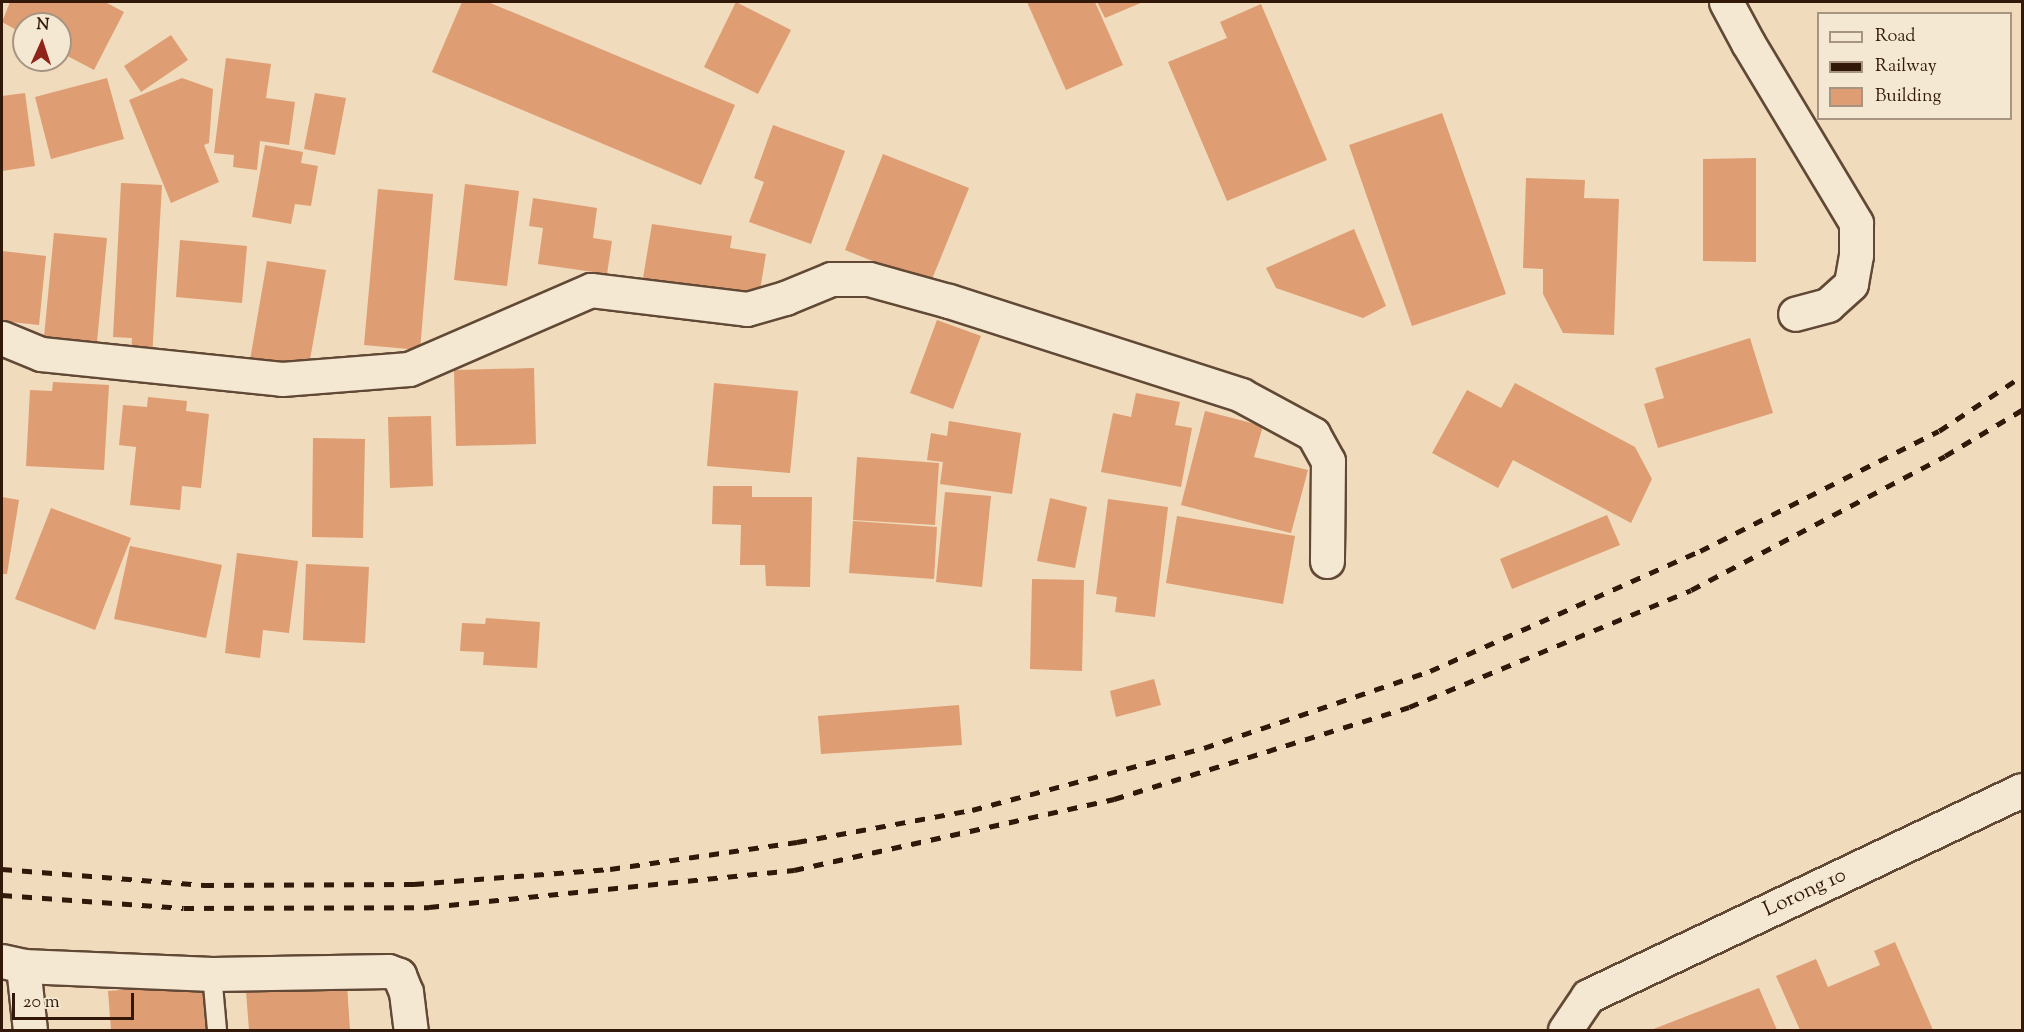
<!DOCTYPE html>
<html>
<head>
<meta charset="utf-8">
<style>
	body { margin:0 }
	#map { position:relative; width:2024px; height:1032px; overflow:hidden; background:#f0dbbc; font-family:"Sorts Mill Goudy",serif }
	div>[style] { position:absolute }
	.building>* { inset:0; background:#de9d72 }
	.roads { filter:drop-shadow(2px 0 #614935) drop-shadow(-2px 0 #614935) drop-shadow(0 2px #614935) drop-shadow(0 -2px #614935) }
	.lane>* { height:18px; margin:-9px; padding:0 9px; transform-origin:9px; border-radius:9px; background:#f5e8d3 }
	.street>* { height:33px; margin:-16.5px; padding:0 16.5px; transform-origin:16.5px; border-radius:16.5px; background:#f5e8d3 }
	.rail>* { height:4.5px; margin-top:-2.25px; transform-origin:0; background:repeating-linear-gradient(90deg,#311808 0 10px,transparent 0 20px) }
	span { translate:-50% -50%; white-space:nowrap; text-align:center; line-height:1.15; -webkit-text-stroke:5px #f5e8d3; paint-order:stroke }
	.street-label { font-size:21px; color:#311808 }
	.frame { position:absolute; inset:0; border:3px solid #311808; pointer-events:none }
	.legend { position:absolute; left:1817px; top:12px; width:195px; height:108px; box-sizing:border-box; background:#f5e8d3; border:2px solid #a79582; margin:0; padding:8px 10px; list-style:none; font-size:18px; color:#311808 }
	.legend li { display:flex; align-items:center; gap:12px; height:30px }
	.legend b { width:30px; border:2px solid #a79582 }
	.north { position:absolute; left:12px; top:12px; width:60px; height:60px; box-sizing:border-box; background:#f5e8d3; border:2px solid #a79582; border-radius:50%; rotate:3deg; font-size:16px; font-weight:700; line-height:24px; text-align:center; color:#311808 }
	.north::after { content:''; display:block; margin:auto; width:21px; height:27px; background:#8f2418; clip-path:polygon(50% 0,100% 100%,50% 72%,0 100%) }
	.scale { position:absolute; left:12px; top:993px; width:122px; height:27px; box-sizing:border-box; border:3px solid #311808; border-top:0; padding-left:8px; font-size:18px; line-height:21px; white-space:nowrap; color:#311808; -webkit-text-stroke:4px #f5e8d3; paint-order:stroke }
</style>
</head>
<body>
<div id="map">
	<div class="building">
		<div style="clip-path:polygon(10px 2px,105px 2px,124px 12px,94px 70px,60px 52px,60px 24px,24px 24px,24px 34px,2px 22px)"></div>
		<div style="clip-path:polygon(462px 2px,488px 2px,735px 105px,701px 185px,432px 72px)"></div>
		<div style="clip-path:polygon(736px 2px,791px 30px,758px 94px,704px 67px)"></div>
		<div style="clip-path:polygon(1027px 2px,1095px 2px,1123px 65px,1066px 90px)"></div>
		<div style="clip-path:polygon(1097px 2px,1143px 2px,1105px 18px)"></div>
		<div style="clip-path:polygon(1261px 4px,1327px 160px,1227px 201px,1168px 62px,1227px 38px,1220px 22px)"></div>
		<div style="clip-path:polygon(171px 35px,188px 60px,141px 92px,124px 66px)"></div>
		<div style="clip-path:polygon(226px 58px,271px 64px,266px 98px,295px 102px,289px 145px,260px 141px,257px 170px,233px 167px,234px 155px,214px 153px)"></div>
		<div style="clip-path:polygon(107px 78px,124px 139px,51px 159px,35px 97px)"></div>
		<div style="clip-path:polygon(182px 78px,213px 89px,209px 143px,204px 145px,219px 182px,171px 203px,129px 100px)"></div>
		<div style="clip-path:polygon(25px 93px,35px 166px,2px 171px,2px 96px)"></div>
		<div style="clip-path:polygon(315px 93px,346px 98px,335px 155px,304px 149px)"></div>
		<div style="clip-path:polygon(1442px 113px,1506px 294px,1412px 326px,1349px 145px)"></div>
		<div style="clip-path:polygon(773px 125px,845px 151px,811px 244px,749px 222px,764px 182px,754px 178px)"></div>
		<div style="clip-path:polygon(265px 145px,303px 152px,301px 163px,318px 166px,311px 206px,295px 204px,291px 224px,252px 217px)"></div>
		<div style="clip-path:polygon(883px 154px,969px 188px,930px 284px,845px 250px)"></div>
		<div style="clip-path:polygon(1756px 158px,1756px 262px,1703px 261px,1703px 159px)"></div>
		<div style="clip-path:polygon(1526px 178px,1585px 180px,1584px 198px,1619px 199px,1614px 335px,1563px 333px,1543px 294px,1543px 269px,1523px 268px)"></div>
		<div style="clip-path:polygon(121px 183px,162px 185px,152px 359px,131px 357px,132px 338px,113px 337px)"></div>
		<div style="clip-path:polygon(465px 184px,519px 191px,507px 286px,454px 280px)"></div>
		<div style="clip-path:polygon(378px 189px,433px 194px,420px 350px,364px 345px)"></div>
		<div style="clip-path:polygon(533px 198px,597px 208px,593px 238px,612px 241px,607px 274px,538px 264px,543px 228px,529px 226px)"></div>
		<div style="clip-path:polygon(652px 224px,732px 236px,730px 248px,766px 254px,758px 302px,642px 284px)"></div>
		<div style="clip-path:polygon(1354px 229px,1386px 306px,1363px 318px,1276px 288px,1266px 268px)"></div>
		<div style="clip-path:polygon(54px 233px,107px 238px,97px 342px,44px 337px)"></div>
		<div style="clip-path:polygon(180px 240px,247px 246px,242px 303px,176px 297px)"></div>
		<div style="clip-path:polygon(2px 251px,46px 256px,39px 325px,2px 321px)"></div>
		<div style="clip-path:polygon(267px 261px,326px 270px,307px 376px,249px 366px)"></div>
		<div style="clip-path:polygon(937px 320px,981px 336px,953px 409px,910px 393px)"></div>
		<div style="clip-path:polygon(1750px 338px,1773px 413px,1658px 448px,1644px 404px,1664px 398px,1655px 368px)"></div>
		<div style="clip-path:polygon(534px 368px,536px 444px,456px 446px,454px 370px)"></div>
		<div style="clip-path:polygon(53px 382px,109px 385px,104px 470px,26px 466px,30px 390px,52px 391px)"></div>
		<div style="clip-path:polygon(714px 383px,798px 391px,790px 473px,707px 466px)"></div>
		<div style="clip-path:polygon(1515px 383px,1635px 447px,1652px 479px,1631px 523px,1513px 460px,1498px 488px,1432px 453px,1467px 390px,1501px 408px)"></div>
		<div style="clip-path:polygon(1136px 393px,1180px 402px,1175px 425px,1192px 428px,1181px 487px,1101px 472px,1113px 413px,1131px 417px)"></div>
		<div style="clip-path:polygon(148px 397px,187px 401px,186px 411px,209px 414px,201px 488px,182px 486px,180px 510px,130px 505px,136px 447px,119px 445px,123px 405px,147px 407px)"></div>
		<div style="clip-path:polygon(1205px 411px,1263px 426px,1254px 457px,1308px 470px,1291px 533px,1181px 505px)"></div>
		<div style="clip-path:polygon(431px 416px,433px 486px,390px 488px,388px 417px)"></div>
		<div style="clip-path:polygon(949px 421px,1021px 433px,1012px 494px,940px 484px,943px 462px,927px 460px,931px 433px,947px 436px)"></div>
		<div style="clip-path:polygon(313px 438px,365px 439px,363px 538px,312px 537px)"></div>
		<div style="clip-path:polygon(857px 457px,939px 463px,935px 525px,853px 520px)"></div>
		<div style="clip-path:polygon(713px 486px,752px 486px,752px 497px,812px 497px,810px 587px,766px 586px,765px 565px,740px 565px,741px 525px,712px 524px)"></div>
		<div style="clip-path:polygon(945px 492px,991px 496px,982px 587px,936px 582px)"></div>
		<div style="clip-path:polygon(2px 497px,19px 500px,7px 574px,2px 574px)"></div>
		<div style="clip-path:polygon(1050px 498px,1087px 507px,1075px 568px,1037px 561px)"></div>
		<div style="clip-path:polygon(1108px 499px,1168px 507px,1155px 617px,1115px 612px,1117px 597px,1096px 594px)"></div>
		<div style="clip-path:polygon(51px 508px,131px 538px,95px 630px,15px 599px)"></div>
		<div style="clip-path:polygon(1607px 515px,1620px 545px,1512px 589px,1500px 559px)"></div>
		<div style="clip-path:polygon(1177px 516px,1295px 536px,1283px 604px,1166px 583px)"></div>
		<div style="clip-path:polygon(853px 521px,937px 527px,934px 579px,849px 573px)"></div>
		<div style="clip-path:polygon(130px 546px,222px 565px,206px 638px,114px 619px)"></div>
		<div style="clip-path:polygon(237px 553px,298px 561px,289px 633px,263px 630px,260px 658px,225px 653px)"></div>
		<div style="clip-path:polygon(306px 564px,369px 567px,365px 643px,303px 640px)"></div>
		<div style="clip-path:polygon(1032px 579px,1084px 580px,1082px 671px,1030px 669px)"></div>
		<div style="clip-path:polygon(486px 618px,540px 622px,537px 668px,483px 665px,484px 652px,460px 651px,462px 623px,485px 624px)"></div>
		<div style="clip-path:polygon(1154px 679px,1161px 705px,1116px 717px,1110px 691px)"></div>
		<div style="clip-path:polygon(959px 705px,962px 745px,821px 754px,818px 716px)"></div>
		<div style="clip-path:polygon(1895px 942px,1933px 1030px,1800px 1030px,1776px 976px,1816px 959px,1828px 987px,1880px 965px,1874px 951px)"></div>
		<div style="clip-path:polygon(205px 983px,209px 1030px,111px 1030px,108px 991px)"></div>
		<div style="clip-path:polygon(347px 985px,350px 1030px,249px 1030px,246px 991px)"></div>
		<div style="clip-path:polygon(1759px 988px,1777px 1030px,1651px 1030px)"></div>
	</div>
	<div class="roads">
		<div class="lane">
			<div style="left:212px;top:974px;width:56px;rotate:84.9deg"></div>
		</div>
		<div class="street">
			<div style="left:1726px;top:2px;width:47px;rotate:61.8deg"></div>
			<div style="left:1748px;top:43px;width:210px;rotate:59deg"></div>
			<div style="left:1856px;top:223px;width:32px;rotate:90deg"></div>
			<div style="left:1856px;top:255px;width:29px;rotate:100deg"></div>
			<div style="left:1851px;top:284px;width:31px;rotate:138deg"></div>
			<div style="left:1828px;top:305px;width:34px;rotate:165deg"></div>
			<div style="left:2px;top:338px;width:42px;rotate:22.3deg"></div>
			<div style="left:41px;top:354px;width:242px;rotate:5.9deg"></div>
			<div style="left:282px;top:379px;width:127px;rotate:-4.5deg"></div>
			<div style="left:409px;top:369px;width:198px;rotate:-23.5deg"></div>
			<div style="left:591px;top:290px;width:157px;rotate:6.9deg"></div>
			<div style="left:747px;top:309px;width:40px;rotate:-16deg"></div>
			<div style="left:785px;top:298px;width:50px;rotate:-22.4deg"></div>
			<div style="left:831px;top:279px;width:38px"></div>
			<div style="left:869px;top:279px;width:83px;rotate:15.4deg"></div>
			<div style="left:949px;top:301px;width:307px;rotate:17.8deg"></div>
			<div style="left:1241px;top:395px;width:82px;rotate:28.4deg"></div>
			<div style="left:1313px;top:434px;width:31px;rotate:61deg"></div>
			<div style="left:1328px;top:461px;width:100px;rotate:90.6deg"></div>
			<div style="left:2px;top:961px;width:22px;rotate:13deg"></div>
			<div style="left:23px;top:966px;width:189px;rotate:2.4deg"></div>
			<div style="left:212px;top:974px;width:176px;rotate:-1deg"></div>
			<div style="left:388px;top:971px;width:12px;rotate:20deg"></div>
			<div style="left:399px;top:975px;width:18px;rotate:68deg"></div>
			<div style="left:406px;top:992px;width:38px;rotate:83deg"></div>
			<div style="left:23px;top:966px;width:64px;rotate:83.8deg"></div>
			<div style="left:1565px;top:1030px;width:41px;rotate:-55.9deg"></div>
			<div style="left:1588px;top:996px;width:480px;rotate:-25.4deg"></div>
		</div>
	</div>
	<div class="rail">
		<div style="left:2px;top:869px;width:203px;rotate:4.5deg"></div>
		<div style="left:204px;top:885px;width:210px;rotate:-0.3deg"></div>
		<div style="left:414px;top:884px;width:197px;rotate:-4.4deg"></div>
		<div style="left:610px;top:869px;width:189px;rotate:-8.2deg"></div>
		<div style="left:797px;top:842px;width:178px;rotate:-10.4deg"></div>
		<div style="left:972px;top:810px;width:240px;rotate:-15deg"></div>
		<div style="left:1204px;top:748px;width:239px;rotate:-18.8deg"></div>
		<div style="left:1430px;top:671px;width:295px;rotate:-24deg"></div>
		<div style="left:1700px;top:551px;width:267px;rotate:-26.7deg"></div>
		<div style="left:1939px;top:431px;width:100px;rotate:-33.5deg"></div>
		<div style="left:2px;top:895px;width:182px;rotate:4.1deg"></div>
		<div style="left:184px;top:908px;width:245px;rotate:-0.2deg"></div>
		<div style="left:429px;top:907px;width:367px;rotate:-5.8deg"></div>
		<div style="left:794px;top:870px;width:328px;rotate:-12.5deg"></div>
		<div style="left:1114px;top:799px;width:309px;rotate:-17.3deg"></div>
		<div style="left:1409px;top:707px;width:305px;rotate:-22.5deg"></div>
		<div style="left:1691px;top:590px;width:287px;rotate:-27.8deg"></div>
		<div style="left:1945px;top:456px;width:90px;rotate:-30.9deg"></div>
	</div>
	<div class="street-label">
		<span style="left:1805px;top:893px;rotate:-25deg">Lorong 10</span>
	</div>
	<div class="frame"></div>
	<ul class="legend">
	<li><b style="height:8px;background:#f5e8d3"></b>Road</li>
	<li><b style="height:8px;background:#311808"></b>Railway</li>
	<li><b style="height:16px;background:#de9d72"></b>Building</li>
	</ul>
	<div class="north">N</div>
	<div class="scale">20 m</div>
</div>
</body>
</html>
